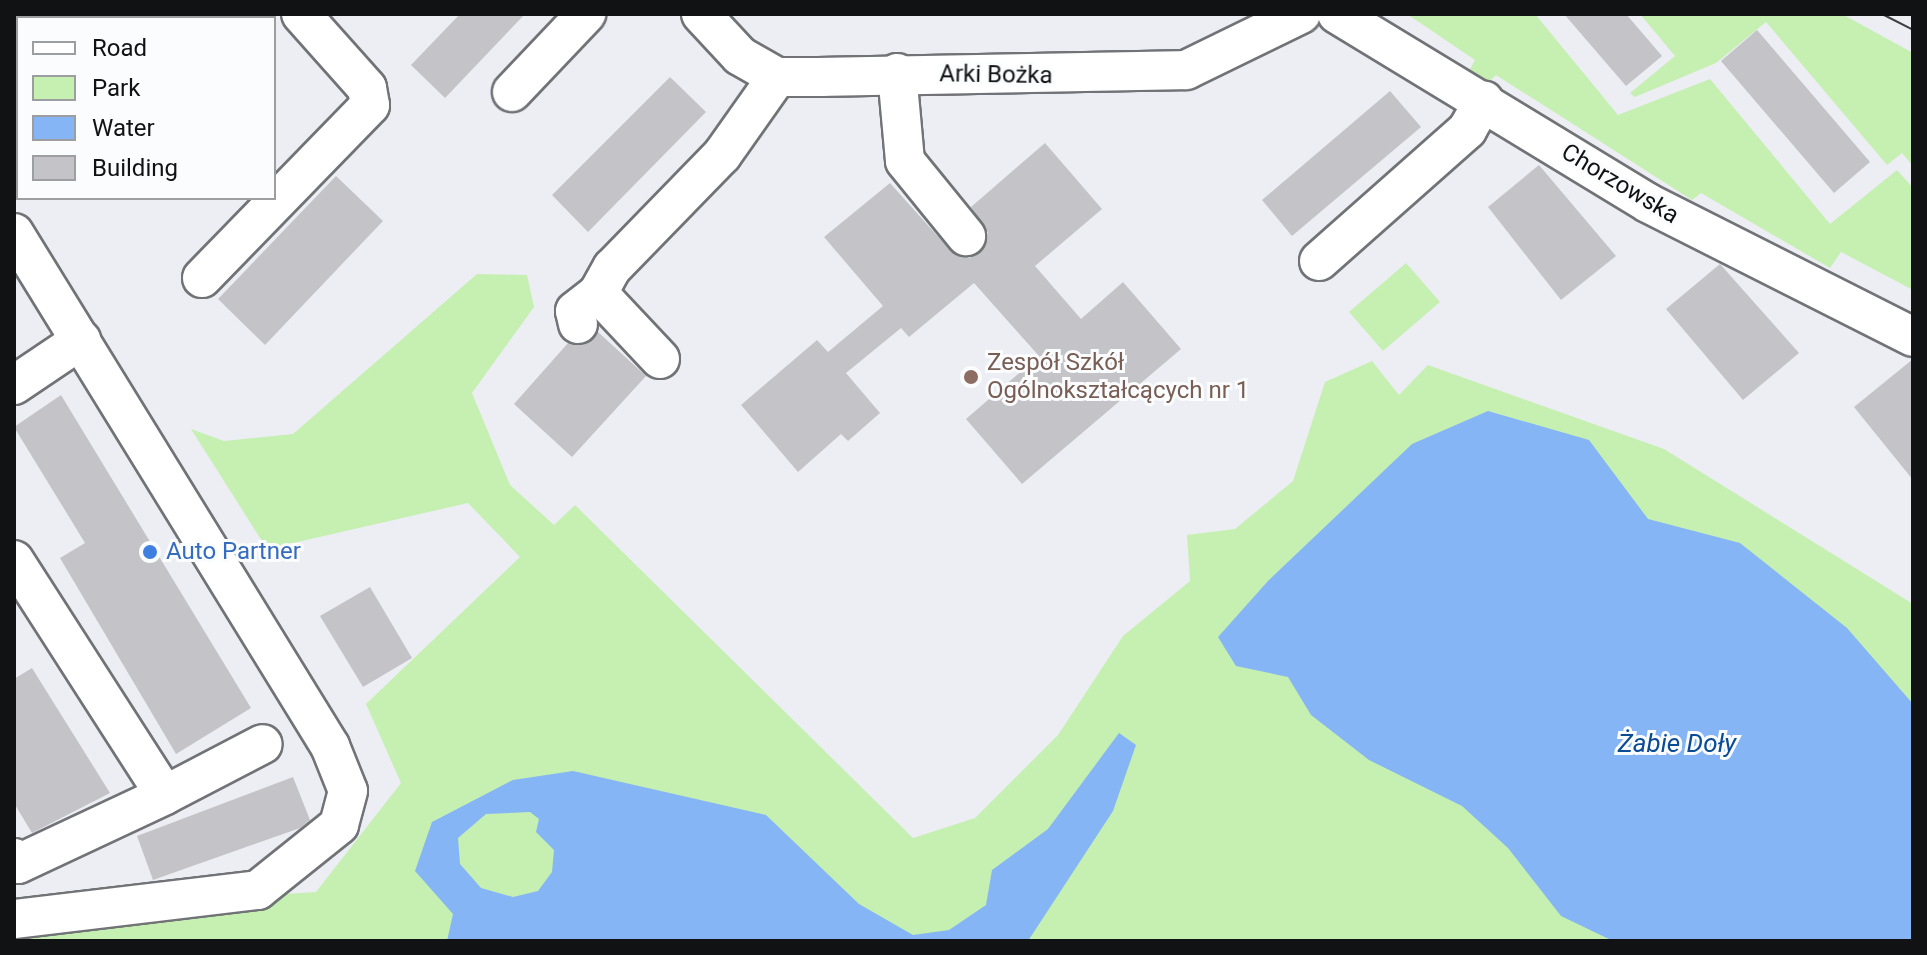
<!DOCTYPE html>
<html>
<head>
<meta charset="utf-8">
<style>
	body { margin:0 }
	#map { position:relative; width:1927px; height:955px; overflow:hidden; background:#eceef3; font-family:Roboto,sans-serif }
	div>[style] { position:absolute }
	.green>* { inset:0; background:#c6efb2 }
	.water>* { inset:0; background:#85b5f5 }
	.building>* { inset:0; background:#c4c3c8 }
	.roads { filter:drop-shadow(2px 0 #717377) drop-shadow(-2px 0 #717377) drop-shadow(0 2px #717377) drop-shadow(0 -2px #717377) }
	.minor>* { height:38px; margin:-19px; padding:0 19px; transform-origin:19px; border-radius:19px; background:#fff }
	.tram>* { height:2px; margin:-1px; padding:0 1px; transform-origin:1px; border-radius:1px; background:#3d3e40 }
	.dots>* { width:22px; height:22px; translate:-50% -50%; box-sizing:border-box; border:4px solid #fafcfe; border-radius:50% }
	span { translate:-50% -50%; white-space:nowrap; text-align:center; line-height:1.15; -webkit-text-stroke:6px #fafcfe; paint-order:stroke }
	.street-label { font-size:24px; color:#111213 }
	.education-label { font-size:24px; color:#785e54 }
	.left { translate:0 -50%; text-align:left }
	.shop-label { font-size:24px; color:#366cbe }
	.water-label { font-size:26px; color:#0a4b95; font-style:italic }
	.frame { position:absolute; inset:0; border:16px solid #111213; pointer-events:none }
	.legend { position:absolute; left:16px; top:16px; width:260px; height:184px; box-sizing:border-box; background:#fafcfe; border:2px solid #9d9ea0; margin:0; padding:10px 14px; list-style:none; font-size:24px; color:#111213 }
	.legend li { display:flex; align-items:center; gap:16px; height:40px }
	.legend b { width:40px; border:2px solid #9d9ea0 }
</style>
</head>
<body>
<div id="map">
	<div class="green">
		<div style="clip-path:polygon(1407px 14px,1535px 14px,1618px 115px,1710px 79px,1830px 224px,1897px 170px,1913px 188px,1913px 290px,1841px 252px,1830px 268px,1701px 193px,1692px 200px,1496px 75px,1488px 83px,1470px 69px,1475px 60px)"></div>
		<div style="clip-path:polygon(1640px 14px,1842px 14px,1913px 53px,1913px 166px,1902px 153px,1887px 165px,1766px 22px,1716px 63px,1635px 97px,1630px 93px,1675px 56px)"></div>
		<div style="clip-path:polygon(1406px 263px,1440px 302px,1383px 351px,1349px 312px)"></div>
		<div style="clip-path:polygon(477px 274px,527px 275px,534px 307px,472px 393px,510px 485px,554px 525px,575px 505px,913px 838px,975px 818px,1058px 735px,1123px 636px,1190px 581px,1187px 535px,1235px 529px,1293px 481px,1325px 382px,1372px 361px,1399px 395px,1428px 365px,1664px 449px,1913px 604px,1913px 941px,14px 941px,14px 911px,316px 892px,401px 783px,366px 704px,520px 557px,468px 503px,267px 549px,191px 429px,224px 441px,293px 434px)"></div>
	</div>
	<div class="water">
		<div style="clip-path:polygon(1488px 411px,1589px 440px,1648px 519px,1740px 543px,1847px 628px,1913px 704px,1913px 941px,1613px 941px,1561px 916px,1508px 848px,1462px 806px,1369px 760px,1311px 715px,1288px 677px,1236px 666px,1218px 637px,1268px 581px,1412px 444px)"></div>
		<div style="clip-path:polygon(evenodd,1119px 733px,1136px 745px,1113px 811px,1028px 941px,447px 941px,453px 914px,415px 871px,432px 822px,513px 780px,573px 771px,766px 815px,859px 904px,913px 935px,949px 930px,986px 905px,992px 870px,1048px 829px,1119px 733px,530px 812px,539px 819px,536px 832px,554px 850px,552px 872px,538px 891px,513px 897px,481px 888px,460px 864px,458px 838px,486px 814px,530px 812px)"></div>
	</div>
	<div class="building">
		<div style="clip-path:polygon(460px 14px,525px 14px,445px 98px,411px 65px)"></div>
		<div style="clip-path:polygon(1564px 14px,1626px 14px,1662px 56px,1626px 86px)"></div>
		<div style="clip-path:polygon(1757px 30px,1870px 162px,1834px 193px,1721px 61px)"></div>
		<div style="clip-path:polygon(670px 77px,706px 112px,588px 232px,552px 195px)"></div>
		<div style="clip-path:polygon(1390px 91px,1421px 127px,1292px 236px,1262px 200px)"></div>
		<div style="clip-path:polygon(1045px 143px,1102px 209px,1035px 266px,1081px 319px,1123px 282px,1181px 349px,1022px 484px,966px 419px,1039px 356px,974px 283px,909px 337px,901px 328px,846px 373px,880px 413px,848px 441px,841px 434px,798px 472px,741px 405px,817px 340px,828px 352px,883px 306px,824px 237px,890px 183px,950px 250px,970px 258px,988px 233px,971px 207px)"></div>
		<div style="clip-path:polygon(1539px 165px,1616px 256px,1561px 300px,1488px 207px)"></div>
		<div style="clip-path:polygon(336px 176px,383px 221px,265px 345px,218px 299px)"></div>
		<div style="clip-path:polygon(1720px 264px,1799px 353px,1743px 400px,1666px 309px)"></div>
		<div style="clip-path:polygon(598px 332px,646px 376px,572px 457px,514px 404px,568px 343px,584px 345px)"></div>
		<div style="clip-path:polygon(1913px 359px,1913px 480px,1854px 407px)"></div>
		<div style="clip-path:polygon(61px 395px,251px 708px,176px 754px,60px 558px,85px 543px,14px 427px)"></div>
		<div style="clip-path:polygon(370px 587px,412px 658px,363px 687px,320px 616px)"></div>
		<div style="clip-path:polygon(32px 668px,110px 793px,32px 833px,14px 803px,14px 679px)"></div>
		<div style="clip-path:polygon(293px 777px,310px 820px,300px 828px,153px 880px,137px 836px)"></div>
	</div>
	<div class="roads">
		<div class="minor">
			<div style="left:701px;top:14px;width:57px;rotate:47.1deg"></div>
			<div style="left:740px;top:56px;width:43px;rotate:29.6deg"></div>
			<div style="left:777px;top:77px;width:46px"></div>
			<div style="left:823px;top:77px;width:363px;rotate:-1.1deg"></div>
			<div style="left:1186px;top:70px;width:128px;rotate:-26deg"></div>
			<div style="left:1337px;top:14px;width:364px;rotate:31.3deg"></div>
			<div style="left:1648px;top:203px;width:297px;rotate:26.8deg"></div>
			<div style="left:897px;top:73px;width:88px;rotate:84.8deg"></div>
			<div style="left:905px;top:161px;width:97px;rotate:50.9deg"></div>
			<div style="left:512px;top:92px;width:108px;rotate:-46.5deg"></div>
			<div style="left:14px;top:233px;width:603px;rotate:58.37deg"></div>
			<div style="left:330px;top:746px;width:48px;rotate:68.2deg"></div>
			<div style="left:348px;top:791px;width:35px;rotate:105deg"></div>
			<div style="left:339px;top:825px;width:104px;rotate:141.3deg"></div>
			<div style="left:258px;top:890px;width:246px;rotate:173.2deg"></div>
			<div style="left:1319px;top:261px;width:198px;rotate:-41.5deg"></div>
			<div style="left:1467px;top:130px;width:34px;rotate:-60deg"></div>
			<div style="left:202px;top:278px;width:241px;rotate:-45.8deg"></div>
			<div style="left:370px;top:105px;width:17px;rotate:-100deg"></div>
			<div style="left:367px;top:88px;width:99px;rotate:-131.7deg"></div>
			<div style="left:578px;top:324px;width:13px;rotate:-103deg"></div>
			<div style="left:575px;top:311px;width:29px;rotate:-38deg"></div>
			<div style="left:660px;top:359px;width:91px;rotate:-133.2deg"></div>
			<div style="left:598px;top:293px;width:29px;rotate:-61deg"></div>
			<div style="left:612px;top:268px;width:158px;rotate:-45.8deg"></div>
			<div style="left:722px;top:155px;width:95px;rotate:-54.8deg"></div>
			<div style="left:14px;top:385px;width:81px;rotate:-33.9deg"></div>
			<div style="left:14px;top:560px;width:279px;rotate:57.3deg"></div>
			<div style="left:165px;top:795px;width:110px;rotate:-27.5deg"></div>
			<div style="left:14px;top:858px;width:7px;rotate:56deg"></div>
			<div style="left:18px;top:864px;width:162px;rotate:-25.1deg"></div>
		</div>
	</div>
	<div class="tram">
		<div style="left:1882px;top:14px;width:35px;rotate:27deg"></div>
		<div style="left:1912px;top:14px;width:1px"></div>
	</div>
	<div class="dots">
		<div style="left:971px;top:377px;background:#8d6e63"></div>
		<div style="left:150px;top:552px;background:#3f7fe0"></div>
	</div>
	<div class="street-label">
		<span style="left:996px;top:75px;rotate:1deg">Arki Bożka</span>
		<span style="left:1620px;top:184px;rotate:31deg">Chorzowska</span>
	</div>
	<div class="education-label">
		<span class="left" style="left:987px;top:377px">Zespół Szkół<br>Ogólnokształcących nr 1</span>
	</div>
	<div class="shop-label">
		<span class="left" style="left:166px;top:552px">Auto Partner</span>
	</div>
	<div class="water-label">
		<span style="left:1677px;top:744px">Żabie Doły</span>
	</div>
	<div class="frame"></div>
	<ul class="legend">
	<li><b style="height:10px;background:#fff"></b>Road</li>
	<li><b style="height:22px;background:#c6efb2"></b>Park</li>
	<li><b style="height:22px;background:#85b5f5"></b>Water</li>
	<li><b style="height:22px;background:#c4c3c8"></b>Building</li>
	</ul>
</div>
</body>
</html>
